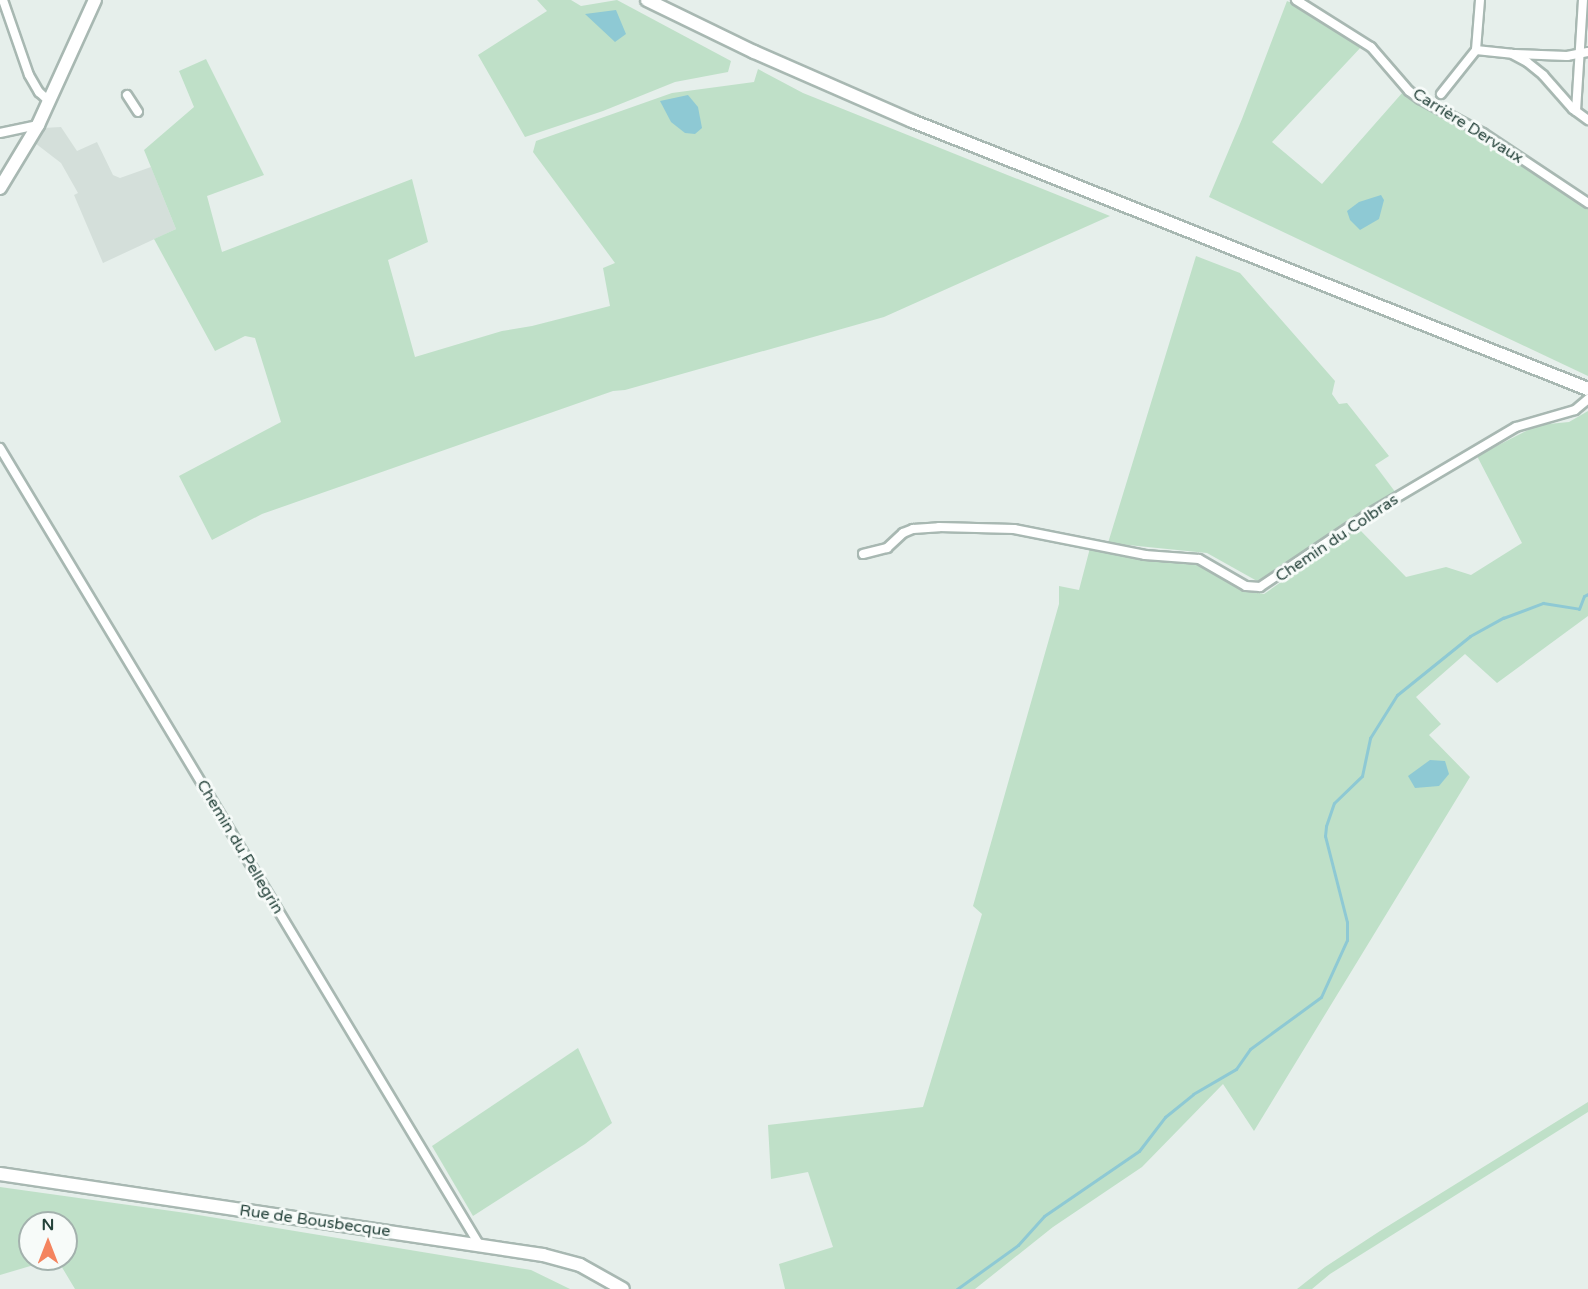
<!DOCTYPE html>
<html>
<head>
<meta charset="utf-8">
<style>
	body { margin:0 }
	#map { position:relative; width:1588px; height:1289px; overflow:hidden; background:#e6efeb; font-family:"Varela Round",sans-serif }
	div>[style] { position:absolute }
	.built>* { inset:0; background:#d4dfda }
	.green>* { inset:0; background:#bfe0c8 }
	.water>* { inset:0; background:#8ec9d4 }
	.stream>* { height:3px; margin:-1.5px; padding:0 1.5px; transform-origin:1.5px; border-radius:1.5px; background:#8ec9d4 }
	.roads { filter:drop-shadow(2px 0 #a8b8b2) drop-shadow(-2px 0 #a8b8b2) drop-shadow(0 2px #a8b8b2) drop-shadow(0 -2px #a8b8b2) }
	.street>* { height:8px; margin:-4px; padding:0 4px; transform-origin:4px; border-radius:4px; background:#fff }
	.secondary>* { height:12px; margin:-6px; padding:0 6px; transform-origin:6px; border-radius:6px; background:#fff }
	span { translate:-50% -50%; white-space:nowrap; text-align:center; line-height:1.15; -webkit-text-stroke:6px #f7fbf9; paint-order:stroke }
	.street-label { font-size:16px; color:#24423a }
	.north { position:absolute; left:18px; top:1211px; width:60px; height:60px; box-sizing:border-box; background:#f7fbf9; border:2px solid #a3b1ad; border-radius:50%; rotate:0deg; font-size:16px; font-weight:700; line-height:24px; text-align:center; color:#24423a }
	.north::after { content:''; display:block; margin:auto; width:21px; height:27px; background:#f4845f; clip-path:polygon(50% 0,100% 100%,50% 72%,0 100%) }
</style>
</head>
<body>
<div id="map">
	<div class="built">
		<div style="clip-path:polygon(61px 127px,77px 151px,97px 142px,113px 175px,120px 178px,151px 167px,176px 229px,103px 263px,74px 195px,78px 193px,61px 163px,35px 143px,43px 128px)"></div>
	</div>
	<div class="green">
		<div style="clip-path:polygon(537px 0,571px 0,581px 6px,617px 0,731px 61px,728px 72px,675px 82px,603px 111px,525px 137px,478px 55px,547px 11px)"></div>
		<div style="clip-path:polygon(1287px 1px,1312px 12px,1363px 45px,1272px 142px,1322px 184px,1403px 92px,1467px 128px,1588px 209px,1588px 376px,1209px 197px,1242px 119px)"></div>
		<div style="clip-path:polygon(206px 59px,264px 175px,207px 196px,222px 252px,412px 179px,428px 242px,388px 260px,415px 357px,502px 331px,532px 326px,610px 306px,603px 268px,615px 263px,533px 152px,536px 141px,672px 93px,754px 82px,758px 69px,803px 93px,1110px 216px,884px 317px,625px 390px,613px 391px,262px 514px,212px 540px,179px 476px,281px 422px,255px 338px,245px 336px,215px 351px,154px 239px,176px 229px,144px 150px,194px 107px,179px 71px)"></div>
		<div style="clip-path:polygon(1196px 256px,1240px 273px,1335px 381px,1332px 394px,1339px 404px,1347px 403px,1389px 456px,1375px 465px,1396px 493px,1272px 576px,1257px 581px,1207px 553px,1108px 543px)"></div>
		<div style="clip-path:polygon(1588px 411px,1588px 616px,1497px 683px,1465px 654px,1416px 697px,1441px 724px,1429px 735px,1470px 777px,1254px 1131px,1223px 1084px,1142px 1167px,1053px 1227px,975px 1289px,785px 1289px,779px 1264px,833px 1247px,808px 1172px,771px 1179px,768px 1125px,923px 1107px,982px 914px,973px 906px,1059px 604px,1059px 586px,1079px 590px,1090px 548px,1145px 559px,1187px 562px,1213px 570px,1248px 591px,1264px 594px,1358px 528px,1406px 577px,1446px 567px,1471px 575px,1522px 543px,1477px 456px,1538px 425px,1569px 422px)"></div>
		<div style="clip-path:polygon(578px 1048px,612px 1123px,585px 1144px,473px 1216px,432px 1146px)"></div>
		<div style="clip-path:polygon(1588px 1102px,1588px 1112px,1330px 1274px,1312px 1289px,1297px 1289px,1325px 1267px,1380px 1231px)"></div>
		<div style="clip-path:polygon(0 1187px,186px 1213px,531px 1270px,570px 1289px,75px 1289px,57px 1259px,66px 1259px,66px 1223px,30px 1223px,30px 1259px,54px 1259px,0 1275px)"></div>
	</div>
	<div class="water">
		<div style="clip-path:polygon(616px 10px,626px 34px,615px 42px,585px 14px)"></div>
		<div style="clip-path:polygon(688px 95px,698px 107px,702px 128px,695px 134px,685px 133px,671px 122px,660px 101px)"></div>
		<div style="clip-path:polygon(1381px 195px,1384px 200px,1379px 219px,1360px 230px,1350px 220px,1347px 211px,1359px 202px)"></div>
		<div style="clip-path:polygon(1430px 760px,1445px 761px,1449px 774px,1439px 786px,1415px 788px,1408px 776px)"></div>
	</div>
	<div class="stream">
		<div style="left:957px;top:1289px;width:75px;rotate:-35.8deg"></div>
		<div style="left:1018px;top:1245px;width:39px;rotate:-48deg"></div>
		<div style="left:1044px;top:1216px;width:115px;rotate:-34.4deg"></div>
		<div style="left:1139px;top:1151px;width:43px;rotate:-52.6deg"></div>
		<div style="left:1165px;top:1117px;width:36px;rotate:-39deg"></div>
		<div style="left:1193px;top:1094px;width:50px;rotate:-30.2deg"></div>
		<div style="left:1236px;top:1069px;width:24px;rotate:-55deg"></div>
		<div style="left:1250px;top:1049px;width:88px;rotate:-36.2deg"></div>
		<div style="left:1321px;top:997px;width:63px;rotate:-65.5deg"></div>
		<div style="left:1347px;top:940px;width:18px;rotate:-90deg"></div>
		<div style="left:1347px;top:922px;width:89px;rotate:-104.3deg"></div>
		<div style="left:1325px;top:836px;width:10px;rotate:-84deg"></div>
		<div style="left:1326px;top:826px;width:24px;rotate:-71deg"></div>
		<div style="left:1334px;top:803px;width:39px;rotate:-44deg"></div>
		<div style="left:1362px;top:776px;width:39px;rotate:-78deg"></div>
		<div style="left:1370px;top:738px;width:51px;rotate:-57.9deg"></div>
		<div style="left:1397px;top:695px;width:94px;rotate:-38.9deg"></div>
		<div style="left:1470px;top:636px;width:38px;rotate:-29deg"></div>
		<div style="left:1503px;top:618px;width:43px;rotate:-20.6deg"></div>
		<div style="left:1543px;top:603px;width:36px;rotate:9deg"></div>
		<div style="left:1579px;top:609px;width:14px;rotate:-69deg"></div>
		<div style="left:1584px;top:596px;width:4px;rotate:-27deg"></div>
	</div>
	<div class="roads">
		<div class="street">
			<div style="left:3px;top:0;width:79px;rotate:70.9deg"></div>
			<div style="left:29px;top:75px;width:20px;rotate:60deg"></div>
			<div style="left:39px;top:92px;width:13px;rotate:42deg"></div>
			<div style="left:1296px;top:0;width:89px;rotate:32.1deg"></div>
			<div style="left:1371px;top:47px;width:58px;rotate:49.2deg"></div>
			<div style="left:1409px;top:91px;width:14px;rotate:36deg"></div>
			<div style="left:1420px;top:99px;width:72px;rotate:28.4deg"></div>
			<div style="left:1483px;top:133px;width:126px;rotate:33.7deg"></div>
			<div style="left:1480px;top:0;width:50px;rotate:94.6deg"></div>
			<div style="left:1476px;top:50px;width:36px;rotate:6deg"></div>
			<div style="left:1512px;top:54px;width:17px;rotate:28deg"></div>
			<div style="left:1527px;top:62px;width:21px;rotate:39deg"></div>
			<div style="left:1543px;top:75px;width:45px;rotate:48.6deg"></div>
			<div style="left:1573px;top:109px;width:19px;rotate:36deg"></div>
			<div style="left:1515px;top:54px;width:52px;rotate:2.2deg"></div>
			<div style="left:1567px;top:56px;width:21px;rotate:-11deg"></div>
			<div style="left:1441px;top:94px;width:56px;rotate:-51.5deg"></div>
			<div style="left:127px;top:95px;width:20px;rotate:57deg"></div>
			<div style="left:1576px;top:111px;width:111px;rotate:-86.4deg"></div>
			<div style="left:0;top:133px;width:39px;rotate:-12deg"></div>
			<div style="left:0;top:448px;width:931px;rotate:58.97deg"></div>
			<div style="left:863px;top:554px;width:25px;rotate:-14deg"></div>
			<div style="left:887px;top:548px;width:22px;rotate:-43deg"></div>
			<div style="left:903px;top:533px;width:11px;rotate:-22deg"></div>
			<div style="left:913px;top:529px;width:26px;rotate:-4deg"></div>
			<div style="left:939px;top:527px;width:75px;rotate:1.5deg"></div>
			<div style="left:1014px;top:529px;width:134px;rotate:11.2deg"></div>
			<div style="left:1145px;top:555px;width:54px;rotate:4.2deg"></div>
			<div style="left:1199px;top:559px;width:54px;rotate:29.9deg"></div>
			<div style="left:1246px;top:586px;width:14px;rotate:4deg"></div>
			<div style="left:1260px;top:587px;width:129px;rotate:-33.9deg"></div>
			<div style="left:1367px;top:515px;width:173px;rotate:-30.6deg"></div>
			<div style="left:1516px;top:427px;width:61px;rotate:-16.1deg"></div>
			<div style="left:1575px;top:410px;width:17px;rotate:-40deg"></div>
		</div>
		<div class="secondary">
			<div style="left:647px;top:0;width:119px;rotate:25.9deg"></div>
			<div style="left:754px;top:52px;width:172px;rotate:23.6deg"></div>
			<div style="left:912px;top:121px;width:727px;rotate:21.63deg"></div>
			<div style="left:0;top:188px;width:74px;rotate:-58.9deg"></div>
			<div style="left:38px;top:125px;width:137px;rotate:-65.5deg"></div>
			<div style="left:0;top:1174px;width:549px;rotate:8.48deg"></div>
			<div style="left:543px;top:1255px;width:38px;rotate:15deg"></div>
			<div style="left:580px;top:1265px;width:49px;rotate:29.2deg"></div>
		</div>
	</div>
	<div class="street-label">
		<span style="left:1468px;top:126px;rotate:32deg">Carrière Dervaux</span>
		<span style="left:1337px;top:538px;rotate:-34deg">Chemin du Colbras</span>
		<span style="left:240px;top:847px;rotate:59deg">Chemin du Pellegrin</span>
		<span style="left:315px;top:1221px;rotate:8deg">Rue de Bousbecque</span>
	</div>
	<div class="north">N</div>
</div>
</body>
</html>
